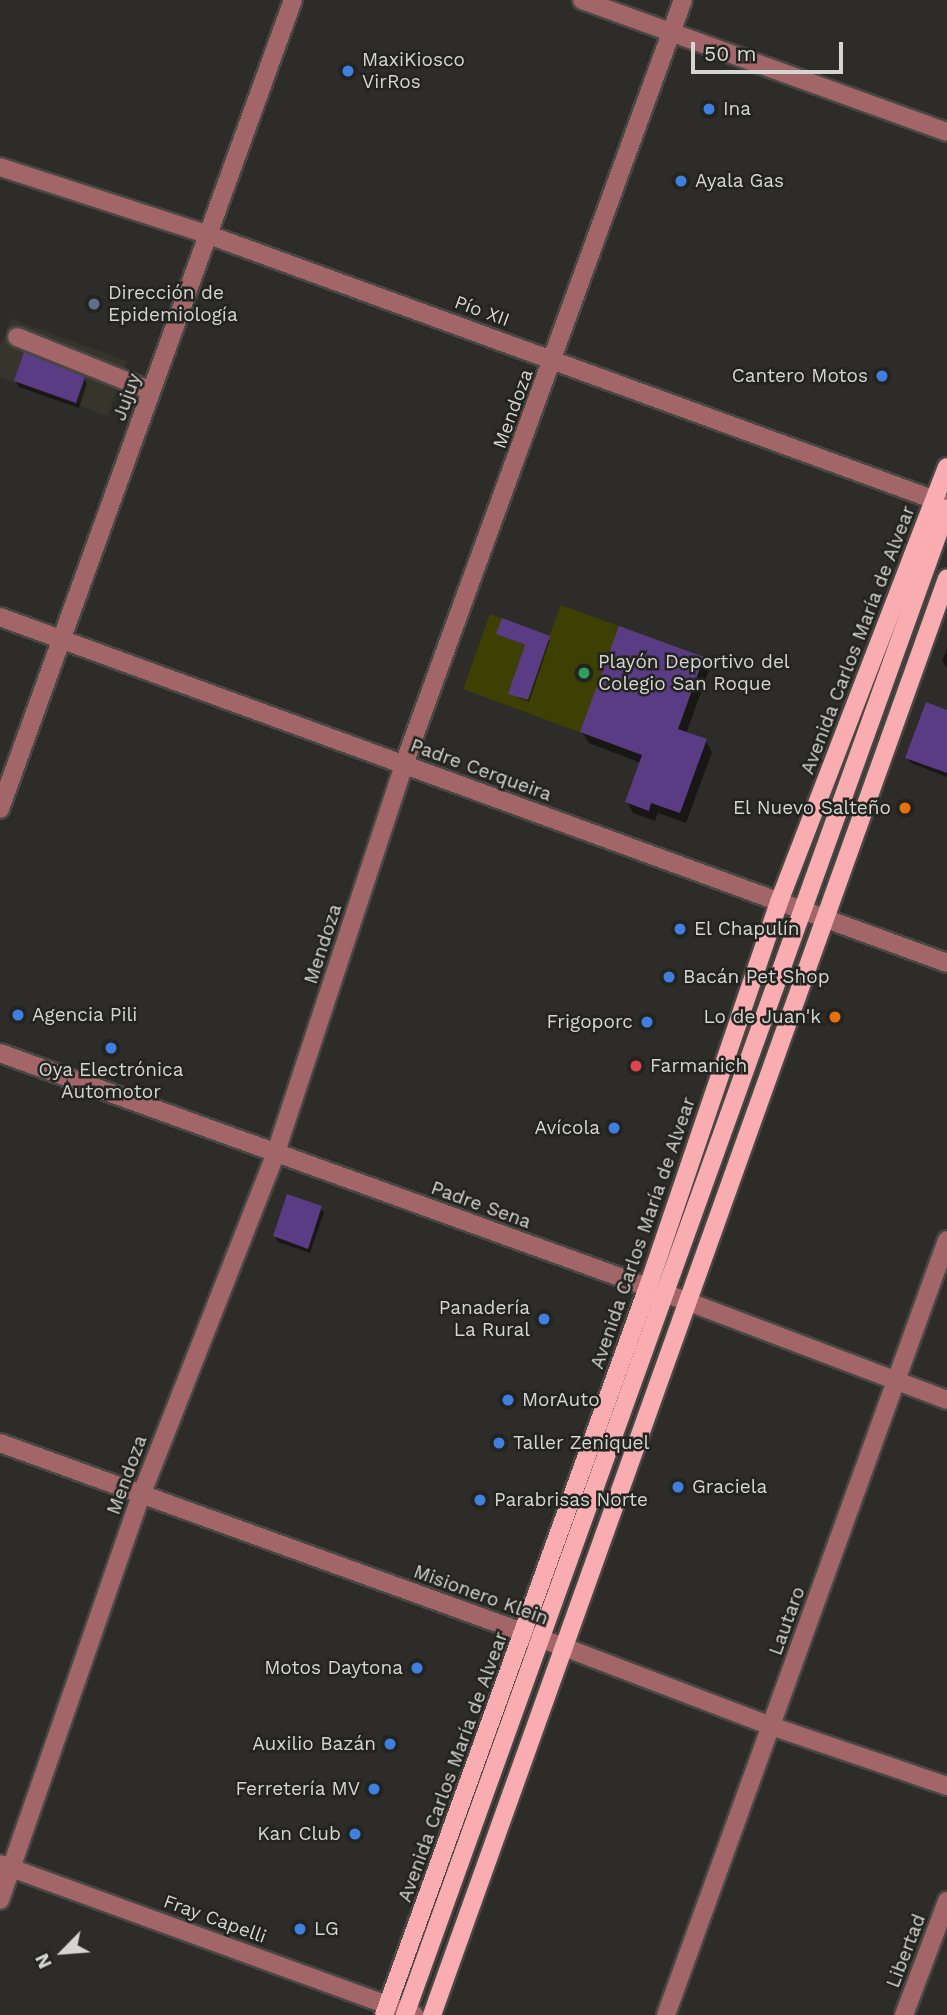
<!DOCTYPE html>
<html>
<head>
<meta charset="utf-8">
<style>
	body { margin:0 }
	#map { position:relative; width:947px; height:2015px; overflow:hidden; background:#2d2c28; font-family:"Work Sans",sans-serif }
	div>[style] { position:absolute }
	.built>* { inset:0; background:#37352b }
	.green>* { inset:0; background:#3d3f03 }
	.shadow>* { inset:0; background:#0007 }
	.building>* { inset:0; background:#593c83 }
	.roads { filter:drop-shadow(2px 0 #484743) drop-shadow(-2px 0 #484743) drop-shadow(0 2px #484743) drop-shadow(0 -2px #484743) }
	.minor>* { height:18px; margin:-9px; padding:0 9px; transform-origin:9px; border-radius:9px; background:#a26568 }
	.major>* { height:18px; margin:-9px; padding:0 9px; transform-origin:9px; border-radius:9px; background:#faadb1 }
	.dots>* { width:19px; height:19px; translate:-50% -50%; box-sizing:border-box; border:4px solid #23231f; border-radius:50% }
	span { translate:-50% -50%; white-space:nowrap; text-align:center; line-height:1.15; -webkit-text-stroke:5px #23231f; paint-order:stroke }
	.poi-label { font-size:19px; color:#d5d5d2 }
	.left { translate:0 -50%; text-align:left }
	.right { translate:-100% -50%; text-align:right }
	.street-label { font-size:19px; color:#d5d5d2 }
	.north { position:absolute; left:28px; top:1917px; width:70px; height:70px; -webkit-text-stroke:5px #23231f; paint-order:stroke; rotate:245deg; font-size:19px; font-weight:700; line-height:28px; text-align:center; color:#d5d5d2 }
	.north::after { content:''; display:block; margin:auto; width:24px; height:32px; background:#d5d5d2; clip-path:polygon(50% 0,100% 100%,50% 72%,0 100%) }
	.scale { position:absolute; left:691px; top:42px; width:152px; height:32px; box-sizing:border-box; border:4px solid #d5d5d2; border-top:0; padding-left:9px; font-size:21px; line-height:24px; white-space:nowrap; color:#d5d5d2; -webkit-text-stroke:5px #23231f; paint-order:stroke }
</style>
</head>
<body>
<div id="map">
	<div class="built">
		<div style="clip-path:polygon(11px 319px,127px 361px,108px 416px,0 377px,0 348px)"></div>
	</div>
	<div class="green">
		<div style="clip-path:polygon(561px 605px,704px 657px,666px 764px,463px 689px,490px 614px,549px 636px)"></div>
	</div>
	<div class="shadow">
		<div style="clip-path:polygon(84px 378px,87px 384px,79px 408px,19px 387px,16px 381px)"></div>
		<div style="clip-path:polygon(498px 634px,550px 640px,529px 702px,510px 694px,526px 646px)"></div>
		<div style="clip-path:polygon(947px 648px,947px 668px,942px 660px)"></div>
		<div style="clip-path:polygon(703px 659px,709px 670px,686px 734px,706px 741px,712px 752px,686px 823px,658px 813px,655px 821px,633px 813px,627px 802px,641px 763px,589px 743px,582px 732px)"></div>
		<div style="clip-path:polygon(947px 711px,947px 777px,911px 763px,907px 757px)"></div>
		<div style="clip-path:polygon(321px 1208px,324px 1213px,310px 1253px,278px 1242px,275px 1236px)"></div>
	</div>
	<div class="building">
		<div style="clip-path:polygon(24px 352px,85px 377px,76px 403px,14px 381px)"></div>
		<div style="clip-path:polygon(502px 618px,550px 636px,528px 700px,508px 694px,525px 645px,496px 634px)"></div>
		<div style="clip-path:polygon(619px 626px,704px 657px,678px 729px,707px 739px,680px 813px,651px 803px,649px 811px,625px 802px,642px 755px,580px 732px)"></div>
		<div style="clip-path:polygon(926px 702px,947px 710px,947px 773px,905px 758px)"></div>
		<div style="clip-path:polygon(287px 1194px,322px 1206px,308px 1249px,273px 1236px)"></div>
	</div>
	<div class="roads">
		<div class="minor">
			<div style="left:582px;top:0;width:388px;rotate:19.9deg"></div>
			<div style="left:0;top:167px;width:220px;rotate:18deg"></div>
			<div style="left:209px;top:235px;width:785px;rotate:20.05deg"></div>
			<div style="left:17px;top:337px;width:144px;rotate:21.9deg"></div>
			<div style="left:0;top:617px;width:1008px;rotate:20.07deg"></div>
			<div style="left:0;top:809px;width:860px;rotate:-70.09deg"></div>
			<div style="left:0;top:1053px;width:733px;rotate:19.87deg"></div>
			<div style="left:689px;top:1302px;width:276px;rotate:20.8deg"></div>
			<div style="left:0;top:1443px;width:600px;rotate:19.89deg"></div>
			<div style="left:564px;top:1647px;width:222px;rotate:20.9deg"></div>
			<div style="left:771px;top:1726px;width:186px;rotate:18.8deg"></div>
			<div style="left:0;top:1864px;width:441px;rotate:20deg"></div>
			<div style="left:0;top:1900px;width:431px;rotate:-70.8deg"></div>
			<div style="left:142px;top:1493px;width:366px;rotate:-68.5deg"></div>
			<div style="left:276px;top:1152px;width:409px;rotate:-71.7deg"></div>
			<div style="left:404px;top:764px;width:813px;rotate:-69.94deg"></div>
			<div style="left:666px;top:2015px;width:824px;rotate:-70.07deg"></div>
			<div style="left:904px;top:2015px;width:122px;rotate:-69.3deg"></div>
		</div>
		<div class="major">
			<div style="left:384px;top:2015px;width:774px;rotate:-70.07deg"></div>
			<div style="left:648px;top:1287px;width:407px;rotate:-71.2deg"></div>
			<div style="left:779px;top:902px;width:466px;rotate:-68.9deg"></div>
			<div style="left:405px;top:2015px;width:1601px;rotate:-70.21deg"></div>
			<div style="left:432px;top:2015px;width:1526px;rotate:-70.28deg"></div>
		</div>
	</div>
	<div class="dots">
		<div style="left:348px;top:71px;background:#3f7fe0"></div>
		<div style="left:709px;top:109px;background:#3f7fe0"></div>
		<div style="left:681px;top:181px;background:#3f7fe0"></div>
		<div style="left:94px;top:304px;background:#5c6f8a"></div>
		<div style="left:882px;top:376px;background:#3f7fe0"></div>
		<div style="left:584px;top:673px;background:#2e9e5b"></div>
		<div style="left:905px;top:808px;background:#e8710a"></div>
		<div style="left:680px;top:929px;background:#3f7fe0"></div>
		<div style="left:669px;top:977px;background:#3f7fe0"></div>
		<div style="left:18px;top:1015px;background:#3f7fe0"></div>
		<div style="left:835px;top:1017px;background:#e8710a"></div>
		<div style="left:647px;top:1022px;background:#3f7fe0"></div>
		<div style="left:111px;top:1048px;background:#3f7fe0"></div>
		<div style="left:636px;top:1066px;background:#e0444e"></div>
		<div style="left:614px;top:1128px;background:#3f7fe0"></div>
		<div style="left:544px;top:1319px;background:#3f7fe0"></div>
		<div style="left:508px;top:1400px;background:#3f7fe0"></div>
		<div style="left:499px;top:1443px;background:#3f7fe0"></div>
		<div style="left:678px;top:1487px;background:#3f7fe0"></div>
		<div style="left:480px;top:1500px;background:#3f7fe0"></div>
		<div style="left:417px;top:1668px;background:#3f7fe0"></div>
		<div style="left:390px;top:1744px;background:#3f7fe0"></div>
		<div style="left:374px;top:1789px;background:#3f7fe0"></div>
		<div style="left:355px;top:1834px;background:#3f7fe0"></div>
		<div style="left:300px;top:1929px;background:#3f7fe0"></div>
	</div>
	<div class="poi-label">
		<span class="left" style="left:362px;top:71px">MaxiKiosco<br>VirRos</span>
		<span class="left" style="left:723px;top:109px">Ina</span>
		<span class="left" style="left:695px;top:181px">Ayala Gas</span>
		<span class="left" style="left:108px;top:304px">Dirección de<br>Epidemiología</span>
		<span class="right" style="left:868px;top:376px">Cantero Motos</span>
		<span class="left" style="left:598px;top:673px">Playón Deportivo del<br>Colegio San Roque</span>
		<span class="right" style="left:891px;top:808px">El Nuevo Salteño</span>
		<span class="left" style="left:694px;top:929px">El Chapulín</span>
		<span class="left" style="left:683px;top:977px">Bacán Pet Shop</span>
		<span class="left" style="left:32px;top:1015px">Agencia Pili</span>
		<span class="right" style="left:821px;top:1017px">Lo de Juan'k</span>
		<span class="right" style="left:633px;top:1022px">Frigoporc</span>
		<span class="left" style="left:650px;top:1066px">Farmanich</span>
		<span style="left:111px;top:1081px">Oya Electrónica<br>Automotor</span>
		<span class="right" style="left:600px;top:1128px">Avícola</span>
		<span class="right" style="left:530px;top:1319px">Panadería<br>La Rural</span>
		<span class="left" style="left:522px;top:1400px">MorAuto</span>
		<span class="left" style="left:513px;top:1443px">Taller Zeniquel</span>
		<span class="left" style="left:692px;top:1487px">Graciela</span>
		<span class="left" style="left:494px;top:1500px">Parabrisas Norte</span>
		<span class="right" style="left:403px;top:1668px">Motos Daytona</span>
		<span class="right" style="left:376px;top:1744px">Auxilio Bazán</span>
		<span class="right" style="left:360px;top:1789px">Ferretería MV</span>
		<span class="right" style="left:341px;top:1834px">Kan Club</span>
		<span class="left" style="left:314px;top:1929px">LG</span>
	</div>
	<div class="street-label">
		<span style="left:482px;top:311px;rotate:20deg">Pío XII</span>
		<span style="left:127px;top:397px;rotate:-70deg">Jujuy</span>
		<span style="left:513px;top:409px;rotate:-70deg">Mendoza</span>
		<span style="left:858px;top:640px;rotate:-69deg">Avenida Carlos María de Alvear</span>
		<span style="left:481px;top:770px;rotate:20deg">Padre Cerqueira</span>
		<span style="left:323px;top:944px;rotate:-72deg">Mendoza</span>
		<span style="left:481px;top:1205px;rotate:20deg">Padre Sena</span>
		<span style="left:643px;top:1233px;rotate:-71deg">Avenida Carlos María de Alvear</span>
		<span style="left:127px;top:1475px;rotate:-70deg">Mendoza</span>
		<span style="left:481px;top:1595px;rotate:20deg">Misionero Klein</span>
		<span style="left:787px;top:1621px;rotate:-70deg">Lautaro</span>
		<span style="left:453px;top:1767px;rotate:-70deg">Avenida Carlos María de Alvear</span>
		<span style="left:215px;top:1919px;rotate:20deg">Fray Capelli</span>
		<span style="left:906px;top:1951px;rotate:-69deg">Libertad</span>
	</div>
	<div class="north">N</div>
	<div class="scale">50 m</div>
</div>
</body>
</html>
